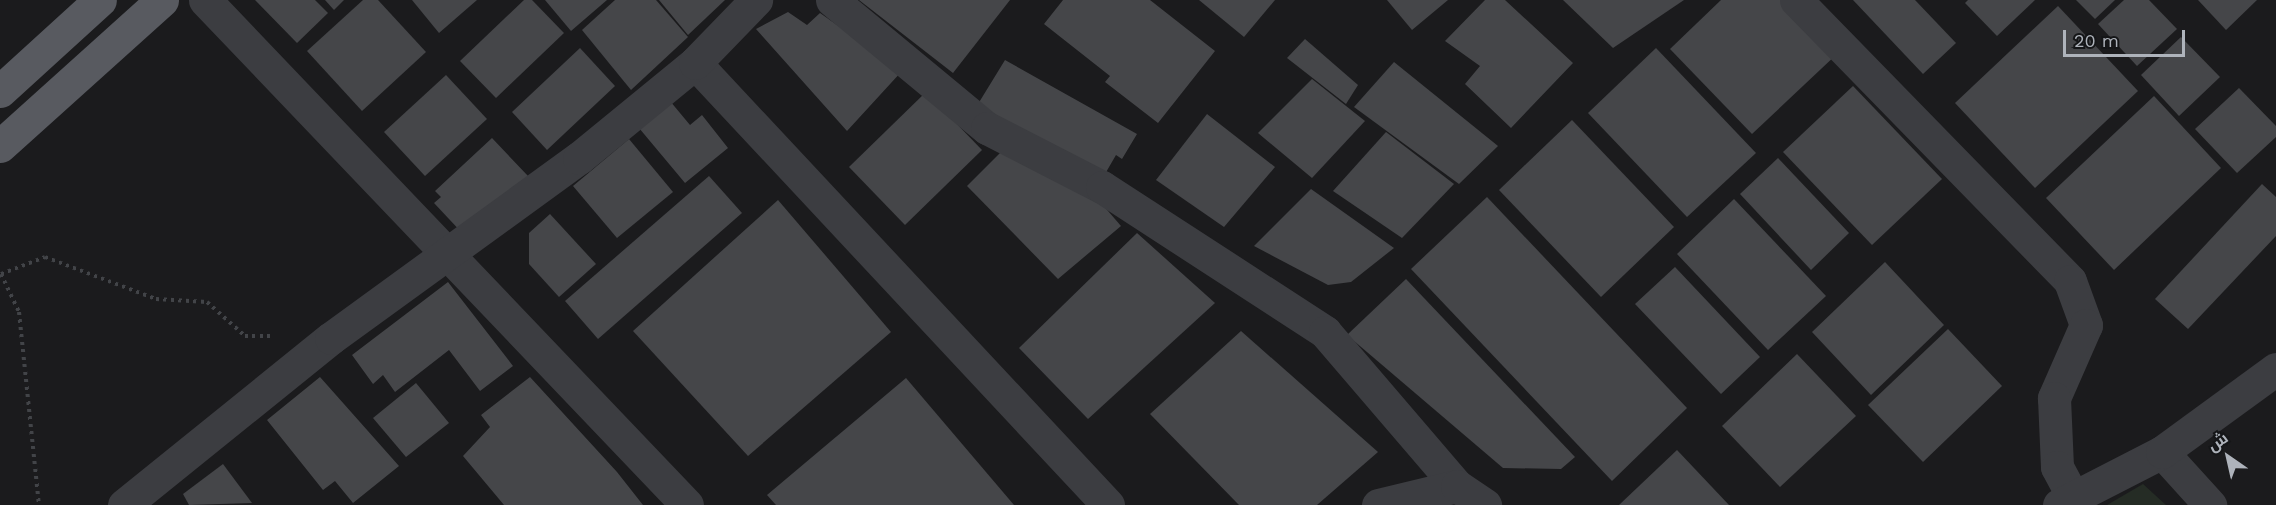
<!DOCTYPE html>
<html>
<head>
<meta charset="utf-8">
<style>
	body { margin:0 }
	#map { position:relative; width:2276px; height:505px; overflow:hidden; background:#1b1b1d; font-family:"Work Sans",Cairo,sans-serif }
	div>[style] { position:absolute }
	.green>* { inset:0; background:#252c25 }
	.building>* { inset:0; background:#454649 }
	.path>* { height:4px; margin-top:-2px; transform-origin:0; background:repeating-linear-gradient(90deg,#424448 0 3px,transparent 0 7.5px) }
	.minor>* { height:33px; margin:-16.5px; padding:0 16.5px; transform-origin:16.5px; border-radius:16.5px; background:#3c3d41 }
	.primary>* { height:33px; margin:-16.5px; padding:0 16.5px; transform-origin:16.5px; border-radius:16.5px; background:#585a60 }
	span { translate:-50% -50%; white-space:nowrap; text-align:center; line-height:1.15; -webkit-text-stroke:4.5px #151618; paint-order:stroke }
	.north { position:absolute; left:2198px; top:427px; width:60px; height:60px; -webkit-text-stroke:4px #151618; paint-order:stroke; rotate:326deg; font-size:16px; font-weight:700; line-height:24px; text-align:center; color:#aeb3bb }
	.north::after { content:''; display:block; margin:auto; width:21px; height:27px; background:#aeb3bb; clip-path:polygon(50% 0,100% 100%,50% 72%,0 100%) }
	.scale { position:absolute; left:2063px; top:30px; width:122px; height:27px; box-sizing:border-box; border:3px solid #aeb3bb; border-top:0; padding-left:8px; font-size:18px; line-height:21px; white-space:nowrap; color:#aeb3bb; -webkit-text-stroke:4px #151618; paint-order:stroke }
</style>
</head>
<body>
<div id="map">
	<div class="green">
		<div style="clip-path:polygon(2143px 484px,2166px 505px,2107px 505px)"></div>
	</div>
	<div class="building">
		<div style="clip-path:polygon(255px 0,315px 0,328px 13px,297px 43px)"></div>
		<div style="clip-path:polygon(325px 0,344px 0,334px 10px)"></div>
		<div style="clip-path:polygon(363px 0,378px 0,426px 52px,362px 111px,307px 51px)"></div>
		<div style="clip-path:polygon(412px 0,477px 0,439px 33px)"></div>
		<div style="clip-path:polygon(524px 0,532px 0,564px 33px,496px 98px,460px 61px)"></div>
		<div style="clip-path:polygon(545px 0,607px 0,571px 31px)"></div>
		<div style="clip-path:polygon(615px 0,656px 0,688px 37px,631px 90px,582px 30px)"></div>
		<div style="clip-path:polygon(659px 0,725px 0,688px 35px)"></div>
		<div style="clip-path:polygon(859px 0,1010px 0,953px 73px)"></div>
		<div style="clip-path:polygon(1063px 0,1150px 0,1215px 51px,1158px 123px,1105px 82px,1110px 76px,1044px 24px)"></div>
		<div style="clip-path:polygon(1199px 0,1275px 0,1244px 37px)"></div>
		<div style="clip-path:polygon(1387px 0,1448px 0,1412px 30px)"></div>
		<div style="clip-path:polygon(1485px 0,1505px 0,1573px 63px,1511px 128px,1465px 84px,1480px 66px,1445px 41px)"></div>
		<div style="clip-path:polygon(1563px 0,1684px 0,1613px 48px)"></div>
		<div style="clip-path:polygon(1721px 0,1788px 0,1838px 53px,1752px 134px,1670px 49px)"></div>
		<div style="clip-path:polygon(1853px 0,1915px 0,1956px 43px,1923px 74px)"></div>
		<div style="clip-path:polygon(1968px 0,2035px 0,1997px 36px,1965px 3px)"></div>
		<div style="clip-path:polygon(2076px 0,2115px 0,2095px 19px)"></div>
		<div style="clip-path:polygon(2124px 0,2149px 0,2177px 29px,2137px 66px,2098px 24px)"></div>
		<div style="clip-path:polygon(2198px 0,2257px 0,2226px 30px)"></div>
		<div style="clip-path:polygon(2058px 6px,2138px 91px,2035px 188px,1955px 103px)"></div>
		<div style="clip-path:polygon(788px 12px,807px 25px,820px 13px,902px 71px,847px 131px,756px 29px)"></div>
		<div style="clip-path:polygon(2181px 37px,2220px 77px,2179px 116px,2141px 75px)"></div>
		<div style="clip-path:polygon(1305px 39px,1358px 85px,1346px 104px,1287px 58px)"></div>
		<div style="clip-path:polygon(580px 48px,615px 86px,547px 150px,512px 112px)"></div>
		<div style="clip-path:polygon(1656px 48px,1756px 153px,1687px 217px,1588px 113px)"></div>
		<div style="clip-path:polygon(1005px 60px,1137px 134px,1122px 159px,1116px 155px,1105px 174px,1085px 170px,978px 104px)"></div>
		<div style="clip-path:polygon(1394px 62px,1498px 146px,1459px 184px,1354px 107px)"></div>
		<div style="clip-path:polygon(446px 75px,487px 119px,425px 176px,384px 132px)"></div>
		<div style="clip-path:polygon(1312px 79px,1365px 121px,1312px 178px,1258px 133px)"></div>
		<div style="clip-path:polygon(1853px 86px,1942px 179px,1872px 245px,1783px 152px)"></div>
		<div style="clip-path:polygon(2239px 88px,2276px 126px,2276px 137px,2237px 173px,2195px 129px)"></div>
		<div style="clip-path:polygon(926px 92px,982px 150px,905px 225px,849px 167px)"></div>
		<div style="clip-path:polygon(2154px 96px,2221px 168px,2114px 270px,2046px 198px)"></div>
		<div style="clip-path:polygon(670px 101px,690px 125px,702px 115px,728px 148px,685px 183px,639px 128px)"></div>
		<div style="clip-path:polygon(1207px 114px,1275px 167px,1224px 227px,1156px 180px)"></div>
		<div style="clip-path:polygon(1572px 120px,1674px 227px,1601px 297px,1499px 190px)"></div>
		<div style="clip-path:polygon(1386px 132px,1454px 184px,1402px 238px,1333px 191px)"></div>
		<div style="clip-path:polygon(492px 138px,528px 176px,464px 235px,434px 203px,441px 197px,435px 191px)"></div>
		<div style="clip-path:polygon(629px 139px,673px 192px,617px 238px,573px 186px)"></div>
		<div style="clip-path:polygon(1006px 147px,1102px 204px,1121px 226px,1058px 279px,967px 186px)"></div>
		<div style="clip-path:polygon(1778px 158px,1849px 233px,1811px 270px,1740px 194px)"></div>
		<div style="clip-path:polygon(709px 176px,742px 213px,598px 339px,565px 301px)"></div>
		<div style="clip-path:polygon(2262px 184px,2276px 197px,2276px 236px,2188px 329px,2155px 299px)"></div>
		<div style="clip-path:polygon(1311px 189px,1394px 248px,1351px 282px,1328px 285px,1254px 246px)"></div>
		<div style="clip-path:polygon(1487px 197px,1687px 408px,1612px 481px,1411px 269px)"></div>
		<div style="clip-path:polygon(1734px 199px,1826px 296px,1768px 350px,1677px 254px)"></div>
		<div style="clip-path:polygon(778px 200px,891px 332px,748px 456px,633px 331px)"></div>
		<div style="clip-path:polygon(550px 214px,596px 264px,559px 297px,529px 264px,529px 233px)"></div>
		<div style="clip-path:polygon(1137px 233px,1215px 303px,1088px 419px,1019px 348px)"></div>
		<div style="clip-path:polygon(1885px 262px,1944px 325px,1871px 395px,1812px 332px)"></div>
		<div style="clip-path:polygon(1675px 267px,1760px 357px,1721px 394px,1635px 304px)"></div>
		<div style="clip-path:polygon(1406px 279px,1575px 457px,1561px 469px,1503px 468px,1347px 335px)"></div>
		<div style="clip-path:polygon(448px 282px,513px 366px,480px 391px,449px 350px,395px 392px,383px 375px,373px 384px,352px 355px)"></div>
		<div style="clip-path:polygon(1948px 329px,2002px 386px,1923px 462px,1868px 405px)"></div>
		<div style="clip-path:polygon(1241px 331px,1378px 452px,1317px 505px,1239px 505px,1150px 414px)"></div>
		<div style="clip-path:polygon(1797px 354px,1856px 416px,1780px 487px,1722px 426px)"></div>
		<div style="clip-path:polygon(320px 377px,399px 466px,353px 503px,335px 481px,323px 490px,267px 420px)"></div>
		<div style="clip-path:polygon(530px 377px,617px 472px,643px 505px,504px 505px,463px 456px,490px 427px,481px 415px)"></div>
		<div style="clip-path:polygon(906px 378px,1014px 505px,776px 505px,767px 495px)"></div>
		<div style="clip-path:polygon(416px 383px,449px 423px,406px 457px,373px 418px)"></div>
		<div style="clip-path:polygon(1677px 450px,1729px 505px,1619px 505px)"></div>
		<div style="clip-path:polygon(223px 464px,252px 503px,189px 505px,183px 494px)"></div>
	</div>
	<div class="path">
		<div style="left:1px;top:274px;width:47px;rotate:-21.1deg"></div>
		<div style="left:45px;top:257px;width:119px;rotate:20.7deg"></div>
		<div style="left:156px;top:299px;width:51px;rotate:3.4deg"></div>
		<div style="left:207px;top:302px;width:51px;rotate:41.8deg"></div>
		<div style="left:245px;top:336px;width:26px"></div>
		<div style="left:1px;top:274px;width:42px;rotate:64.7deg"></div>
		<div style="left:19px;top:312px;width:194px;rotate:84.1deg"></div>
	</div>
	<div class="minor">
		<div style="left:205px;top:0;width:698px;rotate:46.33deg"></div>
		<div style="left:832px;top:0;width:201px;rotate:39.6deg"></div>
		<div style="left:987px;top:128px;width:129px;rotate:27.2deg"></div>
		<div style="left:1102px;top:187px;width:266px;rotate:33deg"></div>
		<div style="left:1325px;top:332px;width:203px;rotate:49.4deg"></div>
		<div style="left:1796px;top:0;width:392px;rotate:45.7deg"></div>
		<div style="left:2070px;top:281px;width:47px;rotate:70deg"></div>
		<div style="left:2086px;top:325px;width:80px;rotate:113.7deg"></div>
		<div style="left:2054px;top:398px;width:69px;rotate:87.5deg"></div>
		<div style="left:2057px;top:467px;width:34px;rotate:62deg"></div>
		<div style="left:695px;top:63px;width:605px;rotate:46.94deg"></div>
		<div style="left:2162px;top:452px;width:72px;rotate:47.8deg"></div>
		<div style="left:124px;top:505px;width:266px;rotate:-38.9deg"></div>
		<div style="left:331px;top:338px;width:306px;rotate:-36deg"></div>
		<div style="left:579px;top:158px;width:150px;rotate:-39.3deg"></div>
		<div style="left:695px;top:63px;width:88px;rotate:-45.9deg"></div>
		<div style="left:1378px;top:505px;width:81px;rotate:-13.5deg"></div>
		<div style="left:1457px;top:486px;width:34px;rotate:34deg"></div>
		<div style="left:2059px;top:505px;width:116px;rotate:-27.2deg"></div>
		<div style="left:2162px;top:452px;width:141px;rotate:-36.1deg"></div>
	</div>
	<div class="primary">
		<div style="left:0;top:91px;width:135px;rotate:-42.3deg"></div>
		<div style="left:0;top:146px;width:218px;rotate:-42deg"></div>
	</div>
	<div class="north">ش</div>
	<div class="scale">20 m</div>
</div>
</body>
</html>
